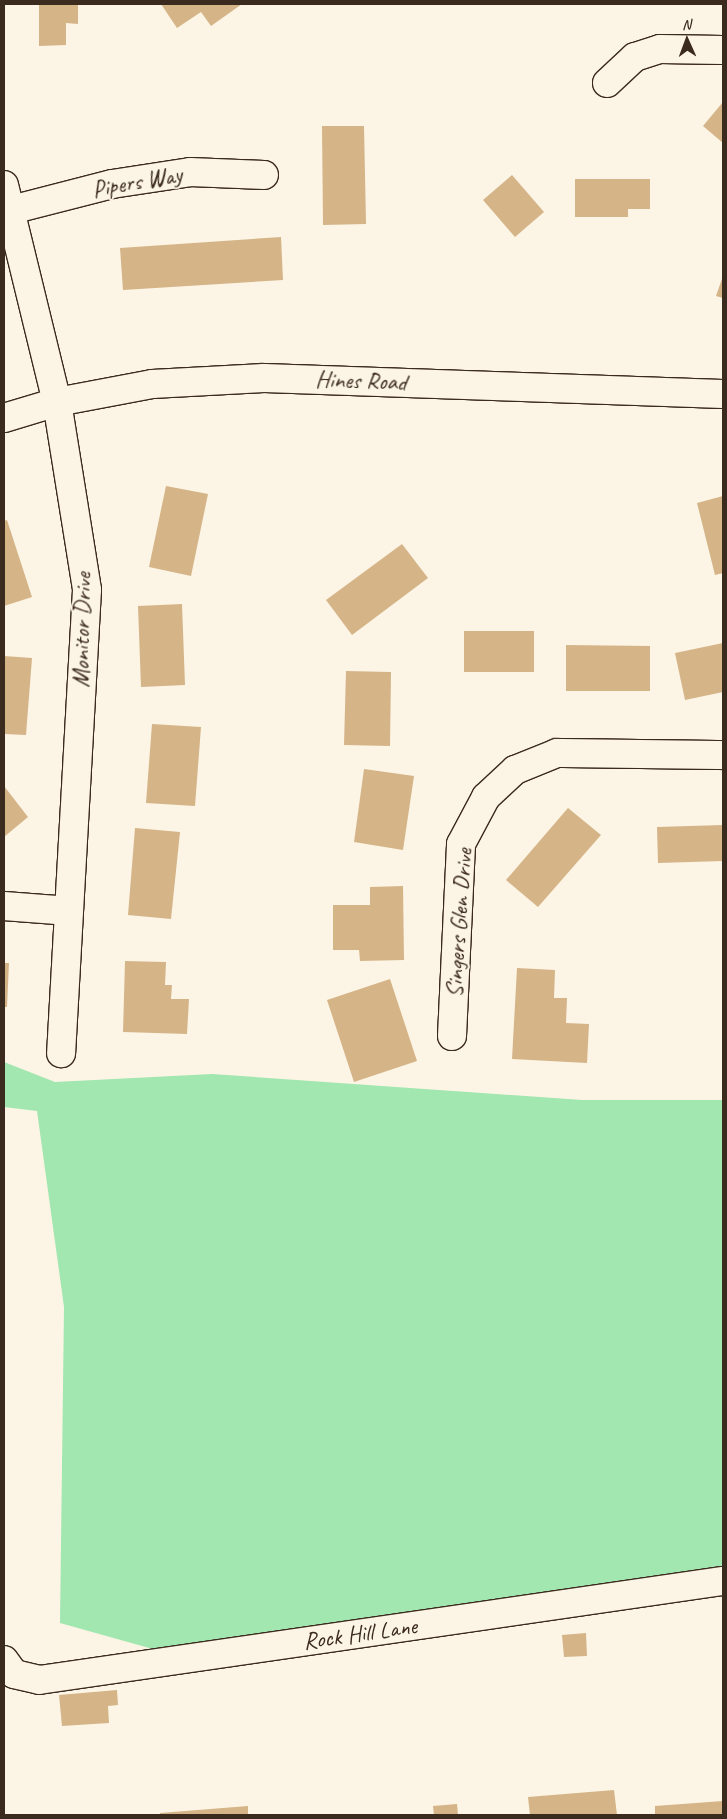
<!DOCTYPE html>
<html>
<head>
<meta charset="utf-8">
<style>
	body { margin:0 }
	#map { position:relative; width:727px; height:1819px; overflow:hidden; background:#fcf5e5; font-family:Caveat,sans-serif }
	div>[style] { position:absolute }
	.green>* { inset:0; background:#a2e6b0 }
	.building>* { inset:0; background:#d5b488 }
	.roads { filter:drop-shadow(1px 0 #3b2a1e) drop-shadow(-1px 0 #3b2a1e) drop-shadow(0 1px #3b2a1e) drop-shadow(0 -1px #3b2a1e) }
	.minor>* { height:28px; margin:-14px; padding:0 14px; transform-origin:14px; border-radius:14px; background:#fcf5e5 }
	.tertiary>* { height:28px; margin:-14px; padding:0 14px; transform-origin:14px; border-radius:14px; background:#fcf5e5 }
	span { translate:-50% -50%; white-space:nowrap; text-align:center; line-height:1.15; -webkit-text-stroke:4px #fcf5e5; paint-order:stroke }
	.street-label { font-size:24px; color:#3b2a1e }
	.frame { position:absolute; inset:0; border:5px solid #3b2a1e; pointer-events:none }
	.north { position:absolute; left:662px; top:15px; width:50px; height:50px; -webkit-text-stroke:4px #fcf5e5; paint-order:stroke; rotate:358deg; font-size:14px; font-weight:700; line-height:20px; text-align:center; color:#3b2a1e }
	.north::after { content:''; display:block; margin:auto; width:18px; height:22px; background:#3b2a1e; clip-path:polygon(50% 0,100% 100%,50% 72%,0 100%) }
</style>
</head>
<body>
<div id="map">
	<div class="green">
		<div style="clip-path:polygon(4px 1062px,55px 1082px,212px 1074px,582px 1100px,723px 1100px,723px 1582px,192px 1660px,60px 1623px,64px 1307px,37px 1111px,4px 1107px)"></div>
	</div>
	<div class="building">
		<div style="clip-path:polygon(39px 4px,78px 4px,78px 24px,66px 23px,66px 45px,39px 46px)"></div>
		<div style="clip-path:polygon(161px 4px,242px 4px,211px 26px,201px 12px,177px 28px)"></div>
		<div style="clip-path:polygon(723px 102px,723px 143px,703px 126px)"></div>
		<div style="clip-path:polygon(322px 126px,364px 126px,366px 224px,323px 225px)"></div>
		<div style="clip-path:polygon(512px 175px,544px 212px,515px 237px,483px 200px)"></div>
		<div style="clip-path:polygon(575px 179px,650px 179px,650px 209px,628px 209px,628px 217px,575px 217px)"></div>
		<div style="clip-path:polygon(281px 237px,283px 280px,123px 290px,120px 248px)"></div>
		<div style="clip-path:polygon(723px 276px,723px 298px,716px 296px)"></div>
		<div style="clip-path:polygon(166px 486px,208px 494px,191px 576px,149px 567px)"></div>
		<div style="clip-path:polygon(723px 496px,723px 573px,715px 575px,697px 503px)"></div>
		<div style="clip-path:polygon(7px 520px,32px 597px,4px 606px,4px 521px)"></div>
		<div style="clip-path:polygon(402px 544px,428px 578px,352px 635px,326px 600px)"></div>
		<div style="clip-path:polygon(182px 604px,185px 685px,141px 687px,138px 606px)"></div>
		<div style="clip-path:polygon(464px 631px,534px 631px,534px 672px,464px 672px)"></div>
		<div style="clip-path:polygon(723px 643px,723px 692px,685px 700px,675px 653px)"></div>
		<div style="clip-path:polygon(566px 645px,650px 646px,650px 691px,566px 691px)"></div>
		<div style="clip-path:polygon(4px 656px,32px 658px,26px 735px,4px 734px)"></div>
		<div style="clip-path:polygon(346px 671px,391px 672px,390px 746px,344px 745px)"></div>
		<div style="clip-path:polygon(152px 724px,201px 727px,195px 806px,146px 803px)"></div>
		<div style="clip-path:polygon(364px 769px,414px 776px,403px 850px,354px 842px)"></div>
		<div style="clip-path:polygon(4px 786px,28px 817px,4px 837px)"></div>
		<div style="clip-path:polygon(568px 808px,601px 835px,538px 907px,506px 880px)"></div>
		<div style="clip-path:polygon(723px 825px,723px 861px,658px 863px,657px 827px)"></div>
		<div style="clip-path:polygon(135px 828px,180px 832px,171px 919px,128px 915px)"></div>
		<div style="clip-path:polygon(403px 886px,404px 960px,360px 961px,359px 950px,333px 950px,333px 905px,370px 905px,370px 887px)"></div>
		<div style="clip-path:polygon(125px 961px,166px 962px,165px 985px,172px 985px,171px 999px,189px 999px,187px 1034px,123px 1032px)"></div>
		<div style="clip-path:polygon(4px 963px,9px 963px,7px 1007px,4px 1007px)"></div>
		<div style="clip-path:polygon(517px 968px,555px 970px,554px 998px,567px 998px,566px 1023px,589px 1024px,587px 1063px,512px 1059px)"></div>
		<div style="clip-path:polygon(390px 979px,417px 1061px,354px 1082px,327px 1000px)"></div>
		<div style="clip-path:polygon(586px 1633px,587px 1656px,564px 1657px,562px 1635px)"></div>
		<div style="clip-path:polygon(117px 1690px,118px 1705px,108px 1706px,109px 1723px,62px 1726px,59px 1695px)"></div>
		<div style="clip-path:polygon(614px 1790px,617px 1815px,530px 1815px,528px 1797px)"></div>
		<div style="clip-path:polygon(723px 1801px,723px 1815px,655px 1815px,655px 1806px)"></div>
		<div style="clip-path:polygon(457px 1804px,458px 1815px,434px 1815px,433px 1806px)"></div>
		<div style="clip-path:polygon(248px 1806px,248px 1815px,160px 1815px,160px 1813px)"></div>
	</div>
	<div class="roads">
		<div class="minor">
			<div style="left:607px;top:83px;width:38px;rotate:-43deg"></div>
			<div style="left:635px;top:57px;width:26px;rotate:-18deg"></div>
			<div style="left:660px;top:49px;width:63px;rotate:0.9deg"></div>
			<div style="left:4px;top:185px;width:223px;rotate:76.3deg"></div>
			<div style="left:57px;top:402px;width:190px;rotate:80.9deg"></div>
			<div style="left:87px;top:590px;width:464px;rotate:93.2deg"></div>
			<div style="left:11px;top:210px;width:104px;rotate:-14.4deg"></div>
			<div style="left:112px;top:184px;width:79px;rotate:-8.7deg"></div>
			<div style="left:190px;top:172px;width:74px;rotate:2.3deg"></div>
			<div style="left:4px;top:906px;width:65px;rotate:4.4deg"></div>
			<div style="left:452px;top:1036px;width:192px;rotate:-87.3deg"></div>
			<div style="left:461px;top:844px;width:53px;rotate:-62deg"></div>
			<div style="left:486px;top:797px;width:40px;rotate:-43deg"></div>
			<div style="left:515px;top:770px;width:45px;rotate:-22deg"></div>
			<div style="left:557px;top:753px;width:166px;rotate:0.7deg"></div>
			<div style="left:4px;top:1660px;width:17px;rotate:54deg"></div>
			<div style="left:14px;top:1674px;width:26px;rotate:13deg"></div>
			<div style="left:39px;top:1680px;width:691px;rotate:-8.24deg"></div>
		</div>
		<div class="tertiary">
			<div style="left:4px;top:418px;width:55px;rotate:-16.8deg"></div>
			<div style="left:57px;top:402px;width:97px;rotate:-10.7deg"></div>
			<div style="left:152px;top:384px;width:112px;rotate:-3.1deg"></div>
			<div style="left:264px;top:378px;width:459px;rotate:2deg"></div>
		</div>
	</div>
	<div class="street-label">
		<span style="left:137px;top:182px;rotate:-10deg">Pipers Way</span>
		<span style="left:361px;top:381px;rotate:2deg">Hines Road</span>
		<span style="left:82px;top:630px;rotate:-89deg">Monitor Drive</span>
		<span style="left:459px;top:923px;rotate:-86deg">Singers Glen Drive</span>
		<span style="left:360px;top:1634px;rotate:-8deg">Rock Hill Lane</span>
	</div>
	<div class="frame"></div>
	<div class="north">N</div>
</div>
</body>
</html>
